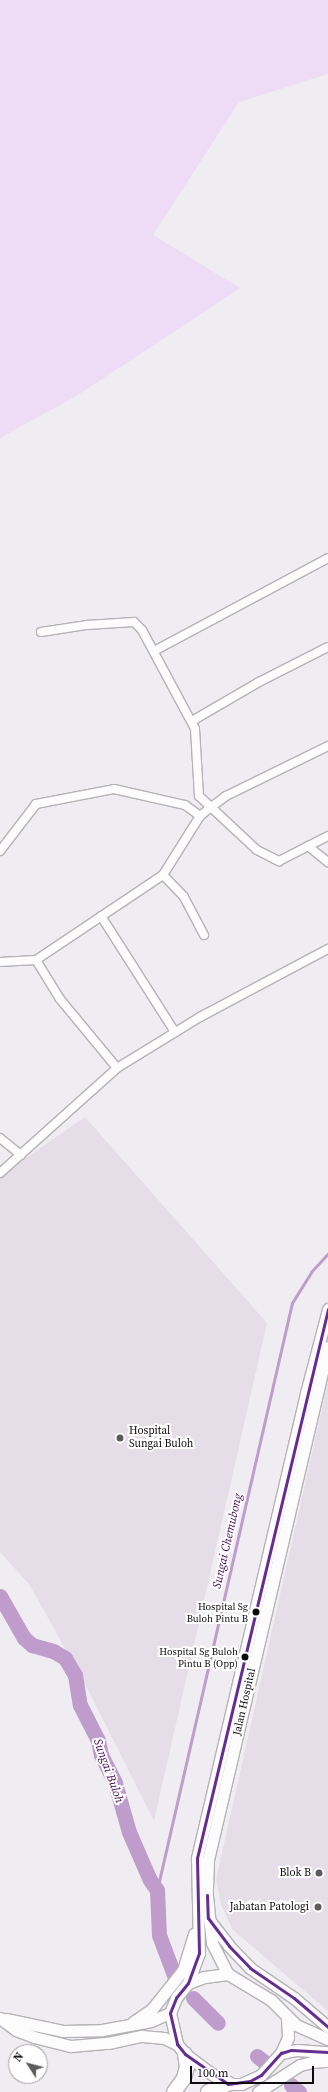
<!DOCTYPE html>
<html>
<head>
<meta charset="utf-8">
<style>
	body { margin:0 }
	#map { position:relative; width:328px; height:2092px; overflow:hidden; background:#f0edf2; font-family:"Source Serif 4",serif }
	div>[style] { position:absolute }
	.built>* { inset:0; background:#e5dde7 }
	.green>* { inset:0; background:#eedbf5 }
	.stream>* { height:2.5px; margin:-1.25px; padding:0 1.25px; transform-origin:1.25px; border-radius:1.25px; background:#bf9ccc }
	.river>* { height:15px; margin:-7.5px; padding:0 7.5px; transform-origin:7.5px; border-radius:7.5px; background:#bf9ccc }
	.roads { filter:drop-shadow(1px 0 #b5b2b6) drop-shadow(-1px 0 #b5b2b6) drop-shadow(0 1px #b5b2b6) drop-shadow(0 -1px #b5b2b6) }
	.street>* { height:8px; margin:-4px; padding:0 4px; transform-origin:4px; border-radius:4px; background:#fdfcfd }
	.secondary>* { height:11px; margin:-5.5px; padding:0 5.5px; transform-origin:5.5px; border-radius:5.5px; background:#fdfcfd }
	.highway>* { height:14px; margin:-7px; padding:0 7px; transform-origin:7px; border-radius:7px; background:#fdfcfd }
	.bus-1>* { height:3px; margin:-1.5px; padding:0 1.5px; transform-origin:1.5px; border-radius:1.5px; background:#662d91 }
	.dots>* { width:11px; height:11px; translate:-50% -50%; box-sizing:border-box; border:2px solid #fff; border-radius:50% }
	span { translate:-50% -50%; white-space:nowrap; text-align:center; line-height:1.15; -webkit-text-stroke:4px #fff; paint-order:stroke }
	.bus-label { font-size:10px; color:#0d0b0d }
	.right { translate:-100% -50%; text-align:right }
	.poi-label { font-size:11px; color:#0d0b0d }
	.left { translate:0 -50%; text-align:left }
	.street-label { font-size:11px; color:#0d0b0d }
	.water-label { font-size:12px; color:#460258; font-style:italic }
	.north { position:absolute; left:8px; top:2044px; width:40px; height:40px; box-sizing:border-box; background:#fff; border:1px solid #9e9d9e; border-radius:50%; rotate:306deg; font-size:11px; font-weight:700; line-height:16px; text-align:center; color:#0d0b0d }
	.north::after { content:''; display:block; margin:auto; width:14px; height:18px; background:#5c5a5d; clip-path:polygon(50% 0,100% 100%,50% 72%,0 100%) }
	.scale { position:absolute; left:190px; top:2066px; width:124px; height:18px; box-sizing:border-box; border:2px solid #0d0b0d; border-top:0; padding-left:5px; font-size:12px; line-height:14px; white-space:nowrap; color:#0d0b0d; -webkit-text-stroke:3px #fff; paint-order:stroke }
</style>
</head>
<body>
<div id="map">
	<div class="built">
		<div style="clip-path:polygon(85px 1117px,267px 1323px,154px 1821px,85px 1684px,29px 1584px,0 1552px,0 1176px)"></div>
		<div style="clip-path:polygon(328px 1382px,328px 2011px,233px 1930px,221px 1905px,216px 1879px)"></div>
	</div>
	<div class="green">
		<div style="clip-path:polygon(0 0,328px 0,328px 74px,239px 102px,153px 235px,240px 288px,78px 395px,0 438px)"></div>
	</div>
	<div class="stream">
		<div style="left:157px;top:1890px;width:602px;rotate:-77.05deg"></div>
		<div style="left:292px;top:1303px;width:36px;rotate:-58deg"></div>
		<div style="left:311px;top:1272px;width:25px;rotate:-47deg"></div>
	</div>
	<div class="river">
		<div style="left:0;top:1596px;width:48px;rotate:60.3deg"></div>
		<div style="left:24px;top:1638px;width:11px;rotate:41deg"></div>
		<div style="left:32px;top:1645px;width:22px;rotate:16deg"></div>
		<div style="left:53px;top:1651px;width:14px;rotate:30deg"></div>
		<div style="left:65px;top:1658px;width:20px;rotate:60deg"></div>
		<div style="left:75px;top:1675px;width:30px;rotate:81deg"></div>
		<div style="left:80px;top:1705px;width:39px;rotate:63deg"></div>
		<div style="left:98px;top:1740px;width:15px;rotate:79deg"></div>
		<div style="left:101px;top:1755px;width:31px;rotate:63deg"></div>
		<div style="left:115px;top:1783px;width:51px;rotate:74.1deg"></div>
		<div style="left:129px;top:1832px;width:52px;rotate:66.4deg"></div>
		<div style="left:150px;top:1880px;width:12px;rotate:55deg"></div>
		<div style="left:157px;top:1890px;width:45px;rotate:87.5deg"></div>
		<div style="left:159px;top:1935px;width:43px;rotate:69.4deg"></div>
		<div style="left:193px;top:1998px;width:35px;rotate:45deg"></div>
		<div style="left:257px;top:2056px;width:14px;rotate:39deg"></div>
		<div style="left:291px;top:2085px;width:11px;rotate:41deg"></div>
	</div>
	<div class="roads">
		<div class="street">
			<div style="left:41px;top:632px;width:47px;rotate:-8.7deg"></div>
			<div style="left:87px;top:625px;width:47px;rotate:-3.7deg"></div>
			<div style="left:134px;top:622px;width:11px;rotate:45deg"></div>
			<div style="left:142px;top:630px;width:112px;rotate:61.8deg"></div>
			<div style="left:195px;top:729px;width:67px;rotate:86.6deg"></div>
			<div style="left:199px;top:796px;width:79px;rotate:43deg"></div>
			<div style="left:257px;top:850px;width:25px;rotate:27deg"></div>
			<div style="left:279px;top:861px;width:55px;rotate:-27deg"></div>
			<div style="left:154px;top:651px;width:197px;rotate:-28.1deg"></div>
			<div style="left:192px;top:721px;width:78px;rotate:-30.2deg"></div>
			<div style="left:259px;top:682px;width:77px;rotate:-26.9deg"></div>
			<div style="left:308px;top:846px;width:26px;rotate:39deg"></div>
			<div style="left:0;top:851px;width:59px;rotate:-52.5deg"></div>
			<div style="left:36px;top:804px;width:79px;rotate:-10.9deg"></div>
			<div style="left:114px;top:789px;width:73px;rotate:12.7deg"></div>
			<div style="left:185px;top:805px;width:19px;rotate:36deg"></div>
			<div style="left:163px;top:875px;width:30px;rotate:46deg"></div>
			<div style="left:184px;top:897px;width:43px;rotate:62.2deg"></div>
			<div style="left:101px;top:916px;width:138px;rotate:57.5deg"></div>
			<div style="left:36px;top:960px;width:46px;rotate:58.4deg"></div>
			<div style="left:60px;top:999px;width:89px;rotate:50.4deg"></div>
			<div style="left:0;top:962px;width:36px;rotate:-3deg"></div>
			<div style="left:36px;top:960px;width:153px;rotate:-33.8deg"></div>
			<div style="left:163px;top:875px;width:70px;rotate:-57.9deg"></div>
			<div style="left:200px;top:816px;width:13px;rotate:-39deg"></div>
			<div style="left:210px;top:808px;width:20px;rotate:-37deg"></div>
			<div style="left:226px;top:796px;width:114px;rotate:-26.1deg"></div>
			<div style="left:0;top:1138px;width:27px;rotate:39deg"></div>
			<div style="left:0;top:1173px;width:157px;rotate:-41.9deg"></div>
			<div style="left:117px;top:1068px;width:97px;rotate:-31.6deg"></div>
			<div style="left:200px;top:1017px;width:145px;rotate:-28deg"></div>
		</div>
		<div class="secondary">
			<div style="left:328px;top:1347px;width:527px;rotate:103.17deg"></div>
			<div style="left:208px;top:1860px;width:36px;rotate:92deg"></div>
			<div style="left:207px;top:1896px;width:47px;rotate:83.9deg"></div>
			<div style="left:212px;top:1943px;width:35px;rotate:63deg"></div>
			<div style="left:228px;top:1974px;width:50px;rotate:31.2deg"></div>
			<div style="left:271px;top:2000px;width:35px;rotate:45deg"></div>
			<div style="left:296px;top:2025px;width:35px;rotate:24deg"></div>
			<div style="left:209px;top:1920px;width:33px;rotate:52deg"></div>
			<div style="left:229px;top:1946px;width:30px;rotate:46deg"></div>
			<div style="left:250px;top:1968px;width:53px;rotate:34.3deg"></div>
			<div style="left:294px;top:1998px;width:45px;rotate:40.5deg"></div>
			<div style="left:228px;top:1974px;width:24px;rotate:173deg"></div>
			<div style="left:204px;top:1977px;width:17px;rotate:159deg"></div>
			<div style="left:188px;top:1983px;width:19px;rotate:129deg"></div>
			<div style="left:176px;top:1998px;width:16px;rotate:112deg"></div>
			<div style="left:170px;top:2013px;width:32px;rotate:77deg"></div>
			<div style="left:177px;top:2044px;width:13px;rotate:51deg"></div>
			<div style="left:185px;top:2054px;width:34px;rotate:37deg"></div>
			<div style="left:212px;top:2074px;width:19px;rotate:32deg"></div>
			<div style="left:228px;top:2084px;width:13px"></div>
			<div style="left:241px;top:2084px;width:22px;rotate:-24deg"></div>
			<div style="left:261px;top:2075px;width:30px;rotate:-48deg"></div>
			<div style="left:281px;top:2053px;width:17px;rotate:-66deg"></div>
			<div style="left:288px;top:2037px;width:20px;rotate:-93deg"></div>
			<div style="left:188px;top:1983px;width:32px;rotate:-70deg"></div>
			<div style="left:199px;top:1953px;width:95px;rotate:-91.2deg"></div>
			<div style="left:197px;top:1858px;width:478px;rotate:-76.8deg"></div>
			<div style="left:306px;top:1393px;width:87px;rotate:-75.3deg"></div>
			<div style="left:0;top:2018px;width:20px;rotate:37deg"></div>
			<div style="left:16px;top:2030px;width:19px;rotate:21deg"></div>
			<div style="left:34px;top:2037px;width:38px;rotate:14deg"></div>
			<div style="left:71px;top:2046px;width:37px;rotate:-5deg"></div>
			<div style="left:108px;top:2043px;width:35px;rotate:-12deg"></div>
			<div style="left:142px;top:2036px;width:22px;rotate:5deg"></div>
			<div style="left:164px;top:2038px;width:14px;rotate:25deg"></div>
			<div style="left:6px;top:2019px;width:58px;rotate:11.9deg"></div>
			<div style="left:63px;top:2031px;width:39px;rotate:-1deg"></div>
			<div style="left:102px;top:2030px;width:50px;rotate:-10.4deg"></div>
			<div style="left:151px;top:2021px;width:21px;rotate:-23deg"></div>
			<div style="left:133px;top:2022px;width:23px;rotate:-34deg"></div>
			<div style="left:152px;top:2009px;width:50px;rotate:-51.5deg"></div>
			<div style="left:183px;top:1970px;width:38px;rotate:-73deg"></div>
			<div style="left:281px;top:2053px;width:16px;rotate:-11deg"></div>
			<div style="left:297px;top:2050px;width:31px;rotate:4deg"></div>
			<div style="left:258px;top:2092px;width:50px;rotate:-32.7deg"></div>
			<div style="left:300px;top:2065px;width:12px;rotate:-14deg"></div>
			<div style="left:312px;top:2062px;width:16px;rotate:-4deg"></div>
		</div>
		<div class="highway">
			<div style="left:174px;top:2092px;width:17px;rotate:-54deg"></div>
			<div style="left:184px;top:2078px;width:11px;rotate:-75deg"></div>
			<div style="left:187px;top:2067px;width:13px;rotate:-99deg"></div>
			<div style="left:208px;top:2092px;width:22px;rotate:-22deg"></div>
		</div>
	</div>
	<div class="bus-1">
		<div style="left:328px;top:1309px;width:564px;rotate:103.42deg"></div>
		<div style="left:197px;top:1858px;width:95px;rotate:88.8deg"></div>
		<div style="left:199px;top:1953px;width:32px;rotate:110deg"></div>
		<div style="left:188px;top:1983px;width:19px;rotate:129deg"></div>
		<div style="left:176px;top:1998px;width:16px;rotate:112deg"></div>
		<div style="left:170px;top:2013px;width:32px;rotate:77deg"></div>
		<div style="left:177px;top:2044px;width:13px;rotate:51deg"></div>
		<div style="left:185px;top:2054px;width:52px;rotate:34.9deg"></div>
		<div style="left:228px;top:2084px;width:22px;rotate:-8deg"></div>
		<div style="left:250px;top:2081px;width:13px;rotate:-29deg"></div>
		<div style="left:261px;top:2075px;width:30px;rotate:-48deg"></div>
		<div style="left:281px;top:2053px;width:10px;rotate:-17deg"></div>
		<div style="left:291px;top:2050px;width:37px;rotate:3deg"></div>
		<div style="left:207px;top:1895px;width:23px;rotate:88deg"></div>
		<div style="left:208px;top:1918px;width:35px;rotate:53deg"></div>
		<div style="left:229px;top:1946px;width:30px;rotate:46deg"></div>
		<div style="left:250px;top:1968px;width:53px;rotate:34.3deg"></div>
		<div style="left:294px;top:1998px;width:45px;rotate:40.5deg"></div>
	</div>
	<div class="dots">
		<div style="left:120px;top:1438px;background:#5c5a5d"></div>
		<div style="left:256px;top:1612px;background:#0d0b0d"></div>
		<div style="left:245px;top:1657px;background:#0d0b0d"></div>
		<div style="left:319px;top:1873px;background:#5c5a5d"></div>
		<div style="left:318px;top:1907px;background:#5c5a5d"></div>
	</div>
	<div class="bus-label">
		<span class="right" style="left:248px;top:1612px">Hospital Sg<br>Buloh Pintu B</span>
		<span class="right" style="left:238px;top:1657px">Hospital Sg Buloh<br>Pintu B (Opp)</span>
	</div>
	<div class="poi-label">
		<span class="left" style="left:129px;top:1438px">Hospital<br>Sungai Buloh</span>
		<span class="right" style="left:311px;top:1873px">Blok B</span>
		<span class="right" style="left:309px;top:1907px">Jabatan Patologi</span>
	</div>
	<div class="street-label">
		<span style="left:245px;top:1702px;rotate:-77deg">Jalan Hospital</span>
	</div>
	<div class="water-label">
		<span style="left:228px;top:1541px;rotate:-77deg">Sungai Chemubong</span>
		<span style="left:108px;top:1771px;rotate:70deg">Sungai Buloh</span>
	</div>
	<div class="north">N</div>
	<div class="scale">100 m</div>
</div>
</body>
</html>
